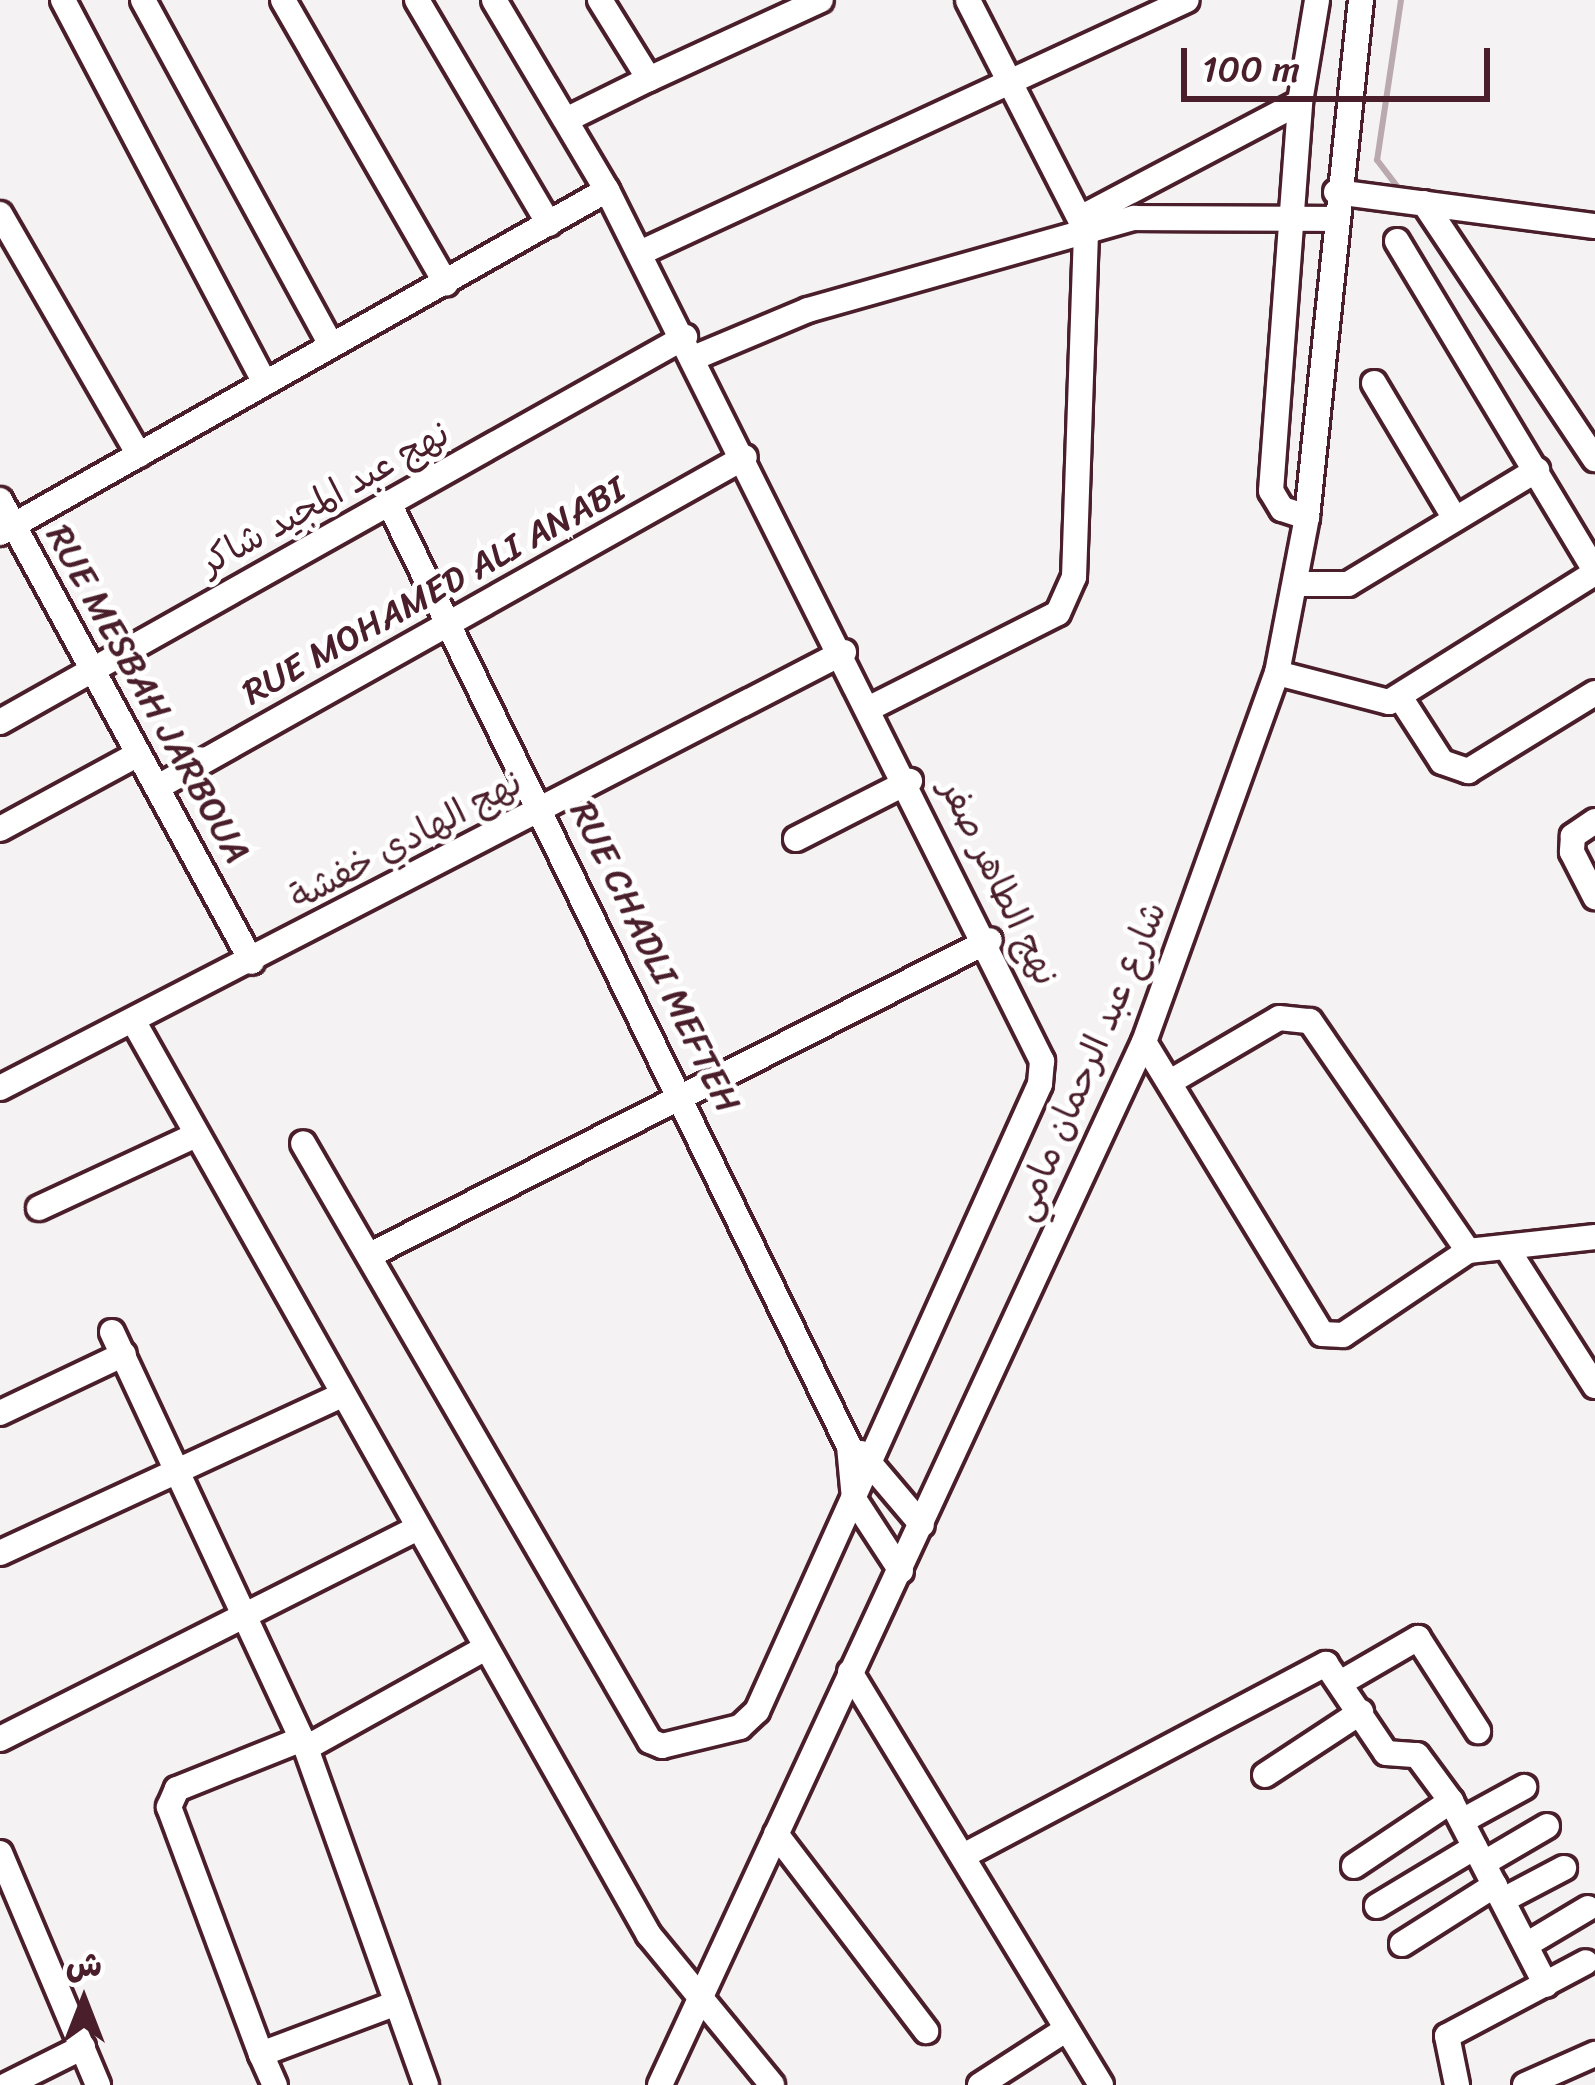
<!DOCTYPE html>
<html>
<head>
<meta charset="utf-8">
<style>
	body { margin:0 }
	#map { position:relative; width:1595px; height:2085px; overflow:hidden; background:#f4f2f2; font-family:Sriracha,"Playpen Sans Arabic",sans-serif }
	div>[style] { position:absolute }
	.stream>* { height:6px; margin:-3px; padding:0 3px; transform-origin:3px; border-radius:3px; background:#baa9ae }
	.roads { filter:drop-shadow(3px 0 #4a1f2b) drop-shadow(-3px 0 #4a1f2b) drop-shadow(0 3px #4a1f2b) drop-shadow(0 -3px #4a1f2b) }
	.minor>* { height:24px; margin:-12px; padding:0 12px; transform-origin:12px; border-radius:12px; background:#fff }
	span { translate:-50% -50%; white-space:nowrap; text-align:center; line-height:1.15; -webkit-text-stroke:10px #fff; paint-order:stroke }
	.street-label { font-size:36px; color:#4a1f2b }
	.north { position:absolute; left:24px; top:1941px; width:120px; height:120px; -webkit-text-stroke:9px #fff; paint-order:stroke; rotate:0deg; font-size:33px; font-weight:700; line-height:48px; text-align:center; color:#4a1f2b }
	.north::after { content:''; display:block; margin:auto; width:42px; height:54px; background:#4a1f2b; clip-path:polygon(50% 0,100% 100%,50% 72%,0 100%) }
	.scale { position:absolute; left:1181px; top:48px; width:309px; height:54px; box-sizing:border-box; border:6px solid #4a1f2b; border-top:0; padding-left:15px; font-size:36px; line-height:42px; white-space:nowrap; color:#4a1f2b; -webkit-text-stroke:9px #fff; paint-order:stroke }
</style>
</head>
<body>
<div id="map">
	<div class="stream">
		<div style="left:1401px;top:0;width:162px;rotate:98.5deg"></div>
		<div style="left:1377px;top:160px;width:43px;rotate:52.6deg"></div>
	</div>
	<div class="roads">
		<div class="minor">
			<div style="left:63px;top:0;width:433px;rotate:62.2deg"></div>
			<div style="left:143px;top:0;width:393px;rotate:61.4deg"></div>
			<div style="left:283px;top:0;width:327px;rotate:60.1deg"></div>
			<div style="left:417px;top:0;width:260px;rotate:59.5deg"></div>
			<div style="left:494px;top:0;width:221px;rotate:59.3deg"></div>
			<div style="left:600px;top:0;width:93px;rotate:58.2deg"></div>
			<div style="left:649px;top:79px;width:189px;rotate:-24.7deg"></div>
			<div style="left:568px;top:119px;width:90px;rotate:-26.3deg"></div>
			<div style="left:1336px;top:192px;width:261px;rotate:7.5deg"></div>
			<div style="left:1424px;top:203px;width:308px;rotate:56.3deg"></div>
			<div style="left:0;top:214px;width:278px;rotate:60deg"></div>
			<div style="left:1082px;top:217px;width:246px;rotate:-27.8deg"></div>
			<div style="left:1397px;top:241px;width:384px;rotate:59deg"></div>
			<div style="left:642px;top:252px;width:600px;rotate:-24.82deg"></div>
			<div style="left:696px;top:357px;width:121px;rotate:-22.8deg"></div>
			<div style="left:808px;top:310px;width:339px;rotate:-15.8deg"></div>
			<div style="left:1134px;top:218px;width:201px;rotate:0.3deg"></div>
			<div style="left:1374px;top:383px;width:158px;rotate:59.2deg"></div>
			<div style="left:0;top:500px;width:526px;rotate:61.39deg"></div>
			<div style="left:389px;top:503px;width:1049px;rotate:64deg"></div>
			<div style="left:849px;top:1446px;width:53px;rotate:84.6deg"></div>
			<div style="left:854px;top:1499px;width:86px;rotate:56.9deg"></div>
			<div style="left:1307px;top:517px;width:26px;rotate:-162deg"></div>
			<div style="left:1282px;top:509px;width:21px;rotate:-121deg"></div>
			<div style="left:1271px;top:491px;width:390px;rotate:-85.7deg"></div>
			<div style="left:1300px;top:102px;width:103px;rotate:-80.5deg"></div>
			<div style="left:0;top:533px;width:697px;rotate:-29.47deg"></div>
			<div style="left:607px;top:190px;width:974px;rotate:63.46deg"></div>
			<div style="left:1042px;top:1061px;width:23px;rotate:95deg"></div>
			<div style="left:1040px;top:1084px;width:688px;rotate:114.29deg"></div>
			<div style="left:757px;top:1711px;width:23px;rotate:137deg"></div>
			<div style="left:740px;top:1727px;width:80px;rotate:166.3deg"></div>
			<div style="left:662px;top:1746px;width:13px;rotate:-157deg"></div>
			<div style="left:650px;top:1741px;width:691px;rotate:-120.13deg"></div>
			<div style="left:1297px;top:584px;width:51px"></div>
			<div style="left:1348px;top:584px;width:221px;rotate:-31.1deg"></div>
			<div style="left:1277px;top:673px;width:116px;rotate:14.5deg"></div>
			<div style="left:1389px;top:702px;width:243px;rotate:-32.1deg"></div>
			<div style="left:1400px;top:697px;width:77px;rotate:57.1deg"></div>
			<div style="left:1442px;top:762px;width:28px;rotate:19deg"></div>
			<div style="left:1468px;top:771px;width:149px;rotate:-31.6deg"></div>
			<div style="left:872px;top:707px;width:208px;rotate:-26.8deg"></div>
			<div style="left:1058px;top:613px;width:39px;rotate:-66deg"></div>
			<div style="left:1074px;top:577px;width:346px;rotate:-88deg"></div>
			<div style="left:1086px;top:231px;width:259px;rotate:-117.1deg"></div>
			<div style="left:0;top:722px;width:786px;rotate:-29.34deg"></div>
			<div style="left:158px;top:787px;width:673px;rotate:-29.34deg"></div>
			<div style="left:1595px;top:821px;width:27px;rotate:146deg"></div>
			<div style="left:1573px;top:836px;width:16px;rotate:94deg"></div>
			<div style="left:1572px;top:852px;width:51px;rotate:62.9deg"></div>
			<div style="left:0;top:829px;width:157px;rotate:-28.5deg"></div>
			<div style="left:796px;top:839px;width:128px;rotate:-27deg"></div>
			<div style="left:135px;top:1024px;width:1046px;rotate:60.57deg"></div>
			<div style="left:649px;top:1935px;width:194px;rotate:50.6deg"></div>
			<div style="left:1144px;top:1042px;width:342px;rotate:58.6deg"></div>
			<div style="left:1322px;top:1334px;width:21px;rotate:3deg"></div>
			<div style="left:1343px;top:1335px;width:151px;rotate:-33.9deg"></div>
			<div style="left:1468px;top:1251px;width:128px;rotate:-6.3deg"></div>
			<div style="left:1170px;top:1082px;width:126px;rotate:-30.4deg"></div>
			<div style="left:1279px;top:1018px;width:31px;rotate:6deg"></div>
			<div style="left:1310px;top:1021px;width:279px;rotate:55.5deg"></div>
			<div style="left:0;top:1088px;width:950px;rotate:-27.32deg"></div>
			<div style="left:39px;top:1208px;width:171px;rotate:-24.9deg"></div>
			<div style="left:1506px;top:1247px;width:165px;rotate:57.4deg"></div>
			<div style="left:370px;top:1255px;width:695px;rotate:-26.93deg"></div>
			<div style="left:112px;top:1332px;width:459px;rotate:65deg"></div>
			<div style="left:306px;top:1748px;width:358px;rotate:70.4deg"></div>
			<div style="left:0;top:1413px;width:137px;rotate:-25.4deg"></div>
			<div style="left:861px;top:1453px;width:94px;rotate:49.7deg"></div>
			<div style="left:0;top:1553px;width:377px;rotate:-24.8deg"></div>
			<div style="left:850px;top:1672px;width:483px;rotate:58.7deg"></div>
			<div style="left:1342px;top:1682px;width:88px;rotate:-30.1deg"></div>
			<div style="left:1418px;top:1638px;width:111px;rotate:57.2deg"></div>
			<div style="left:0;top:1739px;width:467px;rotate:-26.8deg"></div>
			<div style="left:302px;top:1739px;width:135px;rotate:158.2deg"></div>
			<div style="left:177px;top:1789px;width:20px;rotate:114deg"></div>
			<div style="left:169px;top:1807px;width:264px;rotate:69.6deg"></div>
			<div style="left:261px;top:2054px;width:145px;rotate:-20.6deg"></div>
			<div style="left:306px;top:1748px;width:204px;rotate:-29.1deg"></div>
			<div style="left:1265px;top:1775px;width:115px;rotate:-33.3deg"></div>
			<div style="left:1462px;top:1821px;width:71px;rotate:-28.7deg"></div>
			<div style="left:776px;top:1834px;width:248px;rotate:52.7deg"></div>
			<div style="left:0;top:1853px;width:252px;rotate:67.1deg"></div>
			<div style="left:963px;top:1856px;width:411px;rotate:-27.9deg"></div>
			<div style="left:1326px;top:1664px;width:107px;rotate:56deg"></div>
			<div style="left:1386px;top:1753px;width:31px;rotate:4deg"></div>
			<div style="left:1417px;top:1755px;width:57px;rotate:53.5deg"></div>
			<div style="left:1451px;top:1801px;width:207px;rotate:62.7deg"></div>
			<div style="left:1484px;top:1863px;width:73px;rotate:-30.4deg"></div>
			<div style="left:1354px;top:1866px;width:117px;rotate:-33.8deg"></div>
			<div style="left:1503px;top:1900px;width:69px;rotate:-27.7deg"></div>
			<div style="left:1377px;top:1906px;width:114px;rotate:-31deg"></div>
			<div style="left:1402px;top:1944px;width:110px;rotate:-32.4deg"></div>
			<div style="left:1526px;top:1945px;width:72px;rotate:-30.8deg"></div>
			<div style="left:261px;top:2054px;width:34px;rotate:66deg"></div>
			<div style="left:7px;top:2085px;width:85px;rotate:-26.6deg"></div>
			<div style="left:660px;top:2085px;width:1150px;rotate:-65.11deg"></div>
			<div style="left:1144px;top:1042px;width:392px;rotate:-70.2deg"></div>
			<div style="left:1277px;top:673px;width:159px;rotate:-79.1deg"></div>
			<div style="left:1307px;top:517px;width:520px;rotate:-84.04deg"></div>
			<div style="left:980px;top:2085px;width:103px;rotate:-32.8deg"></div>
			<div style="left:1457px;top:2085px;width:50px;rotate:-101.5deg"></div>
			<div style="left:1447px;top:2036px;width:157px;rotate:-28deg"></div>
			<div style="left:1525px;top:2085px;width:77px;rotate:-23.9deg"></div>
		</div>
	</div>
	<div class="street-label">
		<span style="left:325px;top:498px;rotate:-29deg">نهج عبد المجيد شاكر</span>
		<span style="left:434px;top:591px;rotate:-29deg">RUE MOHAMED ALI ANABI</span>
		<span style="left:148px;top:694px;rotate:61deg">RUE MESBAH JARBOUA</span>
		<span style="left:406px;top:840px;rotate:-28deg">نهج الهادي خفشة</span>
		<span style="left:999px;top:882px;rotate:64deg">نهج الطاهر صفر</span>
		<span style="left:655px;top:957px;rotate:64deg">RUE CHADLI MEFTEH</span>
		<span style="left:1089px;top:1061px;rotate:-67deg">شارع عبد الرحمان مامي</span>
	</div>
	<div class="north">ش</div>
	<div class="scale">100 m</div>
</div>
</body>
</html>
